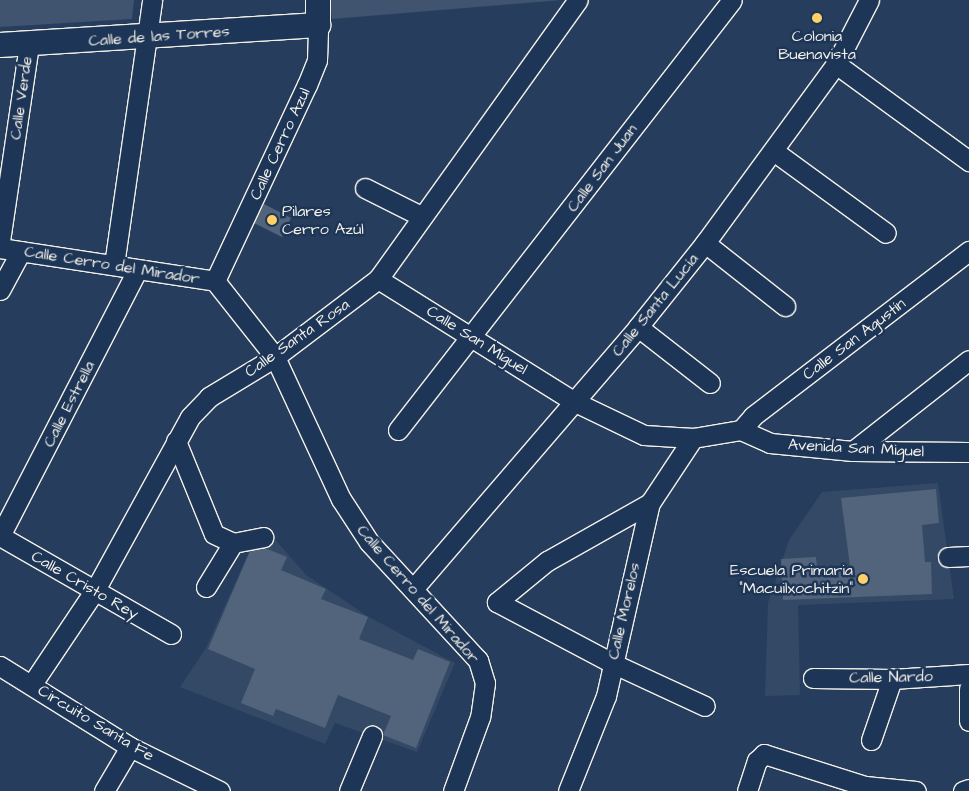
<!DOCTYPE html>
<html>
<head>
<meta charset="utf-8">
<style>
	body { margin:0 }
	#map { position:relative; width:969px; height:791px; overflow:hidden; background:#263d5d; font-family:"Architects Daughter",sans-serif }
	div>[style] { position:absolute }
	.built>* { inset:0; background:#334966 }
	.green>* { inset:0; background:#40546f }
	.building>* { inset:0; background:#52647b }
	.roads { filter:drop-shadow(1px 0 #f4f1e8) drop-shadow(-1px 0 #f4f1e8) drop-shadow(0 1px #f4f1e8) drop-shadow(0 -1px #f4f1e8) }
	.minor>* { height:19px; margin:-9.5px; padding:0 9.5px; transform-origin:9.5px; border-radius:9.5px; background:#1d3557 }
	.tertiary>* { height:24px; margin:-12px; padding:0 12px; transform-origin:12px; border-radius:12px; background:#1d3557 }
	.dots>* { width:14px; height:14px; translate:-50% -50%; box-sizing:border-box; border:2px solid #1d3557; border-radius:50% }
	span { translate:-50% -50%; white-space:nowrap; text-align:center; line-height:1.15; -webkit-text-stroke:5px #1d3557; paint-order:stroke }
	.street-label { font-size:16px; color:#f4f1e8 }
	.poi-label { font-size:16px; color:#f4f1e8 }
	.left { translate:0 -50%; text-align:left }
	.right { translate:-100% -50%; text-align:right }
</style>
</head>
<body>
<div id="map">
	<div class="built">
		<div style="clip-path:polygon(938px 483px,954px 599px,798px 605px,800px 695px,765px 696px,768px 603px,789px 540px,822px 492px)"></div>
		<div style="clip-path:polygon(273px 537px,306px 575px,369px 617px,455px 663px,417px 752px,335px 723px,325px 744px,180px 687px,206px 648px,253px 543px)"></div>
	</div>
	<div class="green">
		<div style="clip-path:polygon(0 0,134px 0,132px 19px,0 27px)"></div>
		<div style="clip-path:polygon(330px 0,562px 0,332px 19px)"></div>
	</div>
	<div class="building">
		<div style="clip-path:polygon(264px 204px,291px 218px,282px 237px,254px 223px)"></div>
		<div style="clip-path:polygon(936px 489px,939px 523px,922px 525px,925px 562px,931px 562px,932px 594px,783px 600px,781px 559px,816px 557px,817px 567px,850px 566px,841px 498px)"></div>
		<div style="clip-path:polygon(265px 548px,287px 557px,281px 570px,326px 589px,321px 599px,368px 617px,359px 639px,413px 660px,418px 649px,450px 662px,416px 748px,383px 735px,391px 716px,338px 695px,325px 728px,276px 709px,273px 716px,241px 703px,255px 669px,208px 649px,250px 551px)"></div>
	</div>
	<div class="roads">
		<div class="minor">
			<div style="left:836px;top:64px;width:165px;rotate:36.1deg"></div>
			<div style="left:775px;top:152px;width:137px;rotate:36.1deg"></div>
			<div style="left:365px;top:188px;width:63px;rotate:26.6deg"></div>
			<div style="left:0;top:241px;width:198px;rotate:-81.6deg"></div>
			<div style="left:705px;top:243px;width:102px;rotate:38.2deg"></div>
			<div style="left:0;top:248px;width:218px;rotate:8.7deg"></div>
			<div style="left:215px;top:281px;width:97px;rotate:51.7deg"></div>
			<div style="left:275px;top:357px;width:157px;rotate:65.1deg"></div>
			<div style="left:341px;top:499px;width:51px;rotate:56.9deg"></div>
			<div style="left:369px;top:542px;width:161px;rotate:47.3deg"></div>
			<div style="left:478px;top:660px;width:24px;rotate:73deg"></div>
			<div style="left:485px;top:683px;width:34px;rotate:98deg"></div>
			<div style="left:480px;top:717px;width:79px;rotate:110deg"></div>
			<div style="left:114px;top:265px;width:268px;rotate:-81.8deg"></div>
			<div style="left:378px;top:279px;width:232px;rotate:32deg"></div>
			<div style="left:575px;top:402px;width:76px;rotate:25.6deg"></div>
			<div style="left:644px;top:435px;width:49px;rotate:3.5deg"></div>
			<div style="left:693px;top:438px;width:49px;rotate:-9.5deg"></div>
			<div style="left:741px;top:430px;width:32px;rotate:24deg"></div>
			<div style="left:770px;top:443px;width:83px;rotate:5.5deg"></div>
			<div style="left:853px;top:451px;width:116px;rotate:0.5deg"></div>
			<div style="left:215px;top:281px;width:217px;rotate:-64.9deg"></div>
			<div style="left:307px;top:85px;width:27px;rotate:-68deg"></div>
			<div style="left:317px;top:60px;width:35px;rotate:-88deg"></div>
			<div style="left:0;top:290px;width:44px;rotate:-61.7deg"></div>
			<div style="left:638px;top:327px;width:91px;rotate:37.9deg"></div>
			<div style="left:398px;top:430px;width:544px;rotate:-52.16deg"></div>
			<div style="left:741px;top:430px;width:18px;rotate:-49deg"></div>
			<div style="left:753px;top:416px;width:272px;rotate:-37.4deg"></div>
			<div style="left:176px;top:441px;width:100px;rotate:67.8deg"></div>
			<div style="left:214px;top:534px;width:21px;rotate:25deg"></div>
			<div style="left:233px;top:543px;width:31px;rotate:-11deg"></div>
			<div style="left:853px;top:451px;width:147px;rotate:-38.1deg"></div>
			<div style="left:650px;top:503px;width:118px;rotate:150.6deg"></div>
			<div style="left:547px;top:561px;width:65px;rotate:140.6deg"></div>
			<div style="left:497px;top:602px;width:130px;rotate:27.9deg"></div>
			<div style="left:612px;top:663px;width:102px;rotate:24.8deg"></div>
			<div style="left:0;top:536px;width:298px;rotate:-62.7deg"></div>
			<div style="left:0;top:536px;width:197px;rotate:29.8deg"></div>
			<div style="left:948px;top:557px;width:21px;rotate:-3deg"></div>
			<div style="left:206px;top:587px;width:52px;rotate:-58.5deg"></div>
			<div style="left:413px;top:589px;width:345px;rotate:-49.3deg"></div>
			<div style="left:638px;top:327px;width:107px;rotate:-51.4deg"></div>
			<div style="left:705px;top:243px;width:222px;rotate:-53.8deg"></div>
			<div style="left:836px;top:64px;width:72px;rotate:-62.7deg"></div>
			<div style="left:0;top:666px;width:153px;rotate:31.9deg"></div>
			<div style="left:130px;top:747px;width:100px;rotate:26.1deg"></div>
			<div style="left:813px;top:678px;width:79px;rotate:0.7deg"></div>
			<div style="left:892px;top:679px;width:77px;rotate:-3.7deg"></div>
			<div style="left:32px;top:684px;width:113px;rotate:-56.2deg"></div>
			<div style="left:95px;top:590px;width:197px;rotate:-61.2deg"></div>
			<div style="left:190px;top:417px;width:28px;rotate:-46deg"></div>
			<div style="left:209px;top:397px;width:77px;rotate:-31.2deg"></div>
			<div style="left:275px;top:357px;width:129px;rotate:-37.1deg"></div>
			<div style="left:378px;top:279px;width:343px;rotate:-54.4deg"></div>
			<div style="left:969px;top:689px;width:32px;rotate:90deg"></div>
			<div style="left:871px;top:740px;width:65px;rotate:-71deg"></div>
			<div style="left:104px;top:791px;width:51px;rotate:-59.4deg"></div>
			<div style="left:349px;top:791px;width:60px;rotate:-67.3deg"></div>
			<div style="left:568px;top:791px;width:102px;rotate:-68.2deg"></div>
			<div style="left:606px;top:696px;width:198px;rotate:-77.2deg"></div>
			<div style="left:650px;top:503px;width:78px;rotate:-56.5deg"></div>
			<div style="left:747px;top:791px;width:32px;rotate:-72deg"></div>
			<div style="left:757px;top:761px;width:10px;rotate:-45deg"></div>
			<div style="left:764px;top:754px;width:106px;rotate:17.6deg"></div>
			<div style="left:865px;top:786px;width:51px;rotate:5.6deg"></div>
			<div style="left:963px;top:791px;width:6px;rotate:-18deg"></div>
		</div>
		<div class="tertiary">
			<div style="left:0;top:45px;width:319px;rotate:-3.6deg"></div>
			<div style="left:318px;top:25px;width:25px;rotate:-90deg"></div>
		</div>
	</div>
	<div class="dots">
		<div style="left:817px;top:18px;background:#ffd166"></div>
		<div style="left:272px;top:220px;background:#ffd166"></div>
		<div style="left:863px;top:579px;background:#ffd166"></div>
	</div>
	<div class="street-label">
		<span style="left:159px;top:36px;rotate:-4deg">Calle de las Torres</span>
		<span style="left:21px;top:98px;rotate:-82deg">Calle Verde</span>
		<span style="left:280px;top:144px;rotate:-65deg">Calle Cerro Azul</span>
		<span style="left:602px;top:168px;rotate:-53deg">Calle San Juan</span>
		<span style="left:112px;top:265px;rotate:9deg">Calle Cerro del Mirador</span>
		<span style="left:655px;top:305px;rotate:-51deg">Calle Santa Lucía</span>
		<span style="left:297px;top:338px;rotate:-35deg">Calle Santa Rosa</span>
		<span style="left:854px;top:339px;rotate:-37deg">Calle San Agustín</span>
		<span style="left:477px;top:340px;rotate:32deg">Calle San Miguel</span>
		<span style="left:69px;top:404px;rotate:-63deg">Calle Estrella</span>
		<span style="left:856px;top:448px;rotate:3deg">Avenida San Miguel</span>
		<span style="left:85px;top:585px;rotate:30deg">Calle Cristo Rey</span>
		<span style="left:418px;top:594px;rotate:49deg">Calle Cerro del Mirador</span>
		<span style="left:624px;top:611px;rotate:-77deg">Calle Morelos</span>
		<span style="left:891px;top:677px;rotate:-1deg">Calle Nardo</span>
		<span style="left:96px;top:723px;rotate:31deg">Circuito Santa Fe</span>
	</div>
	<div class="poi-label">
		<span style="left:817px;top:45px">Colonia<br>Buenavista</span>
		<span class="left" style="left:282px;top:220px">Pilares<br>Cerro Azúl</span>
		<span class="right" style="left:853px;top:579px">Escuela Primaria<br>"Macuilxochitzin"</span>
	</div>
</div>
</body>
</html>
